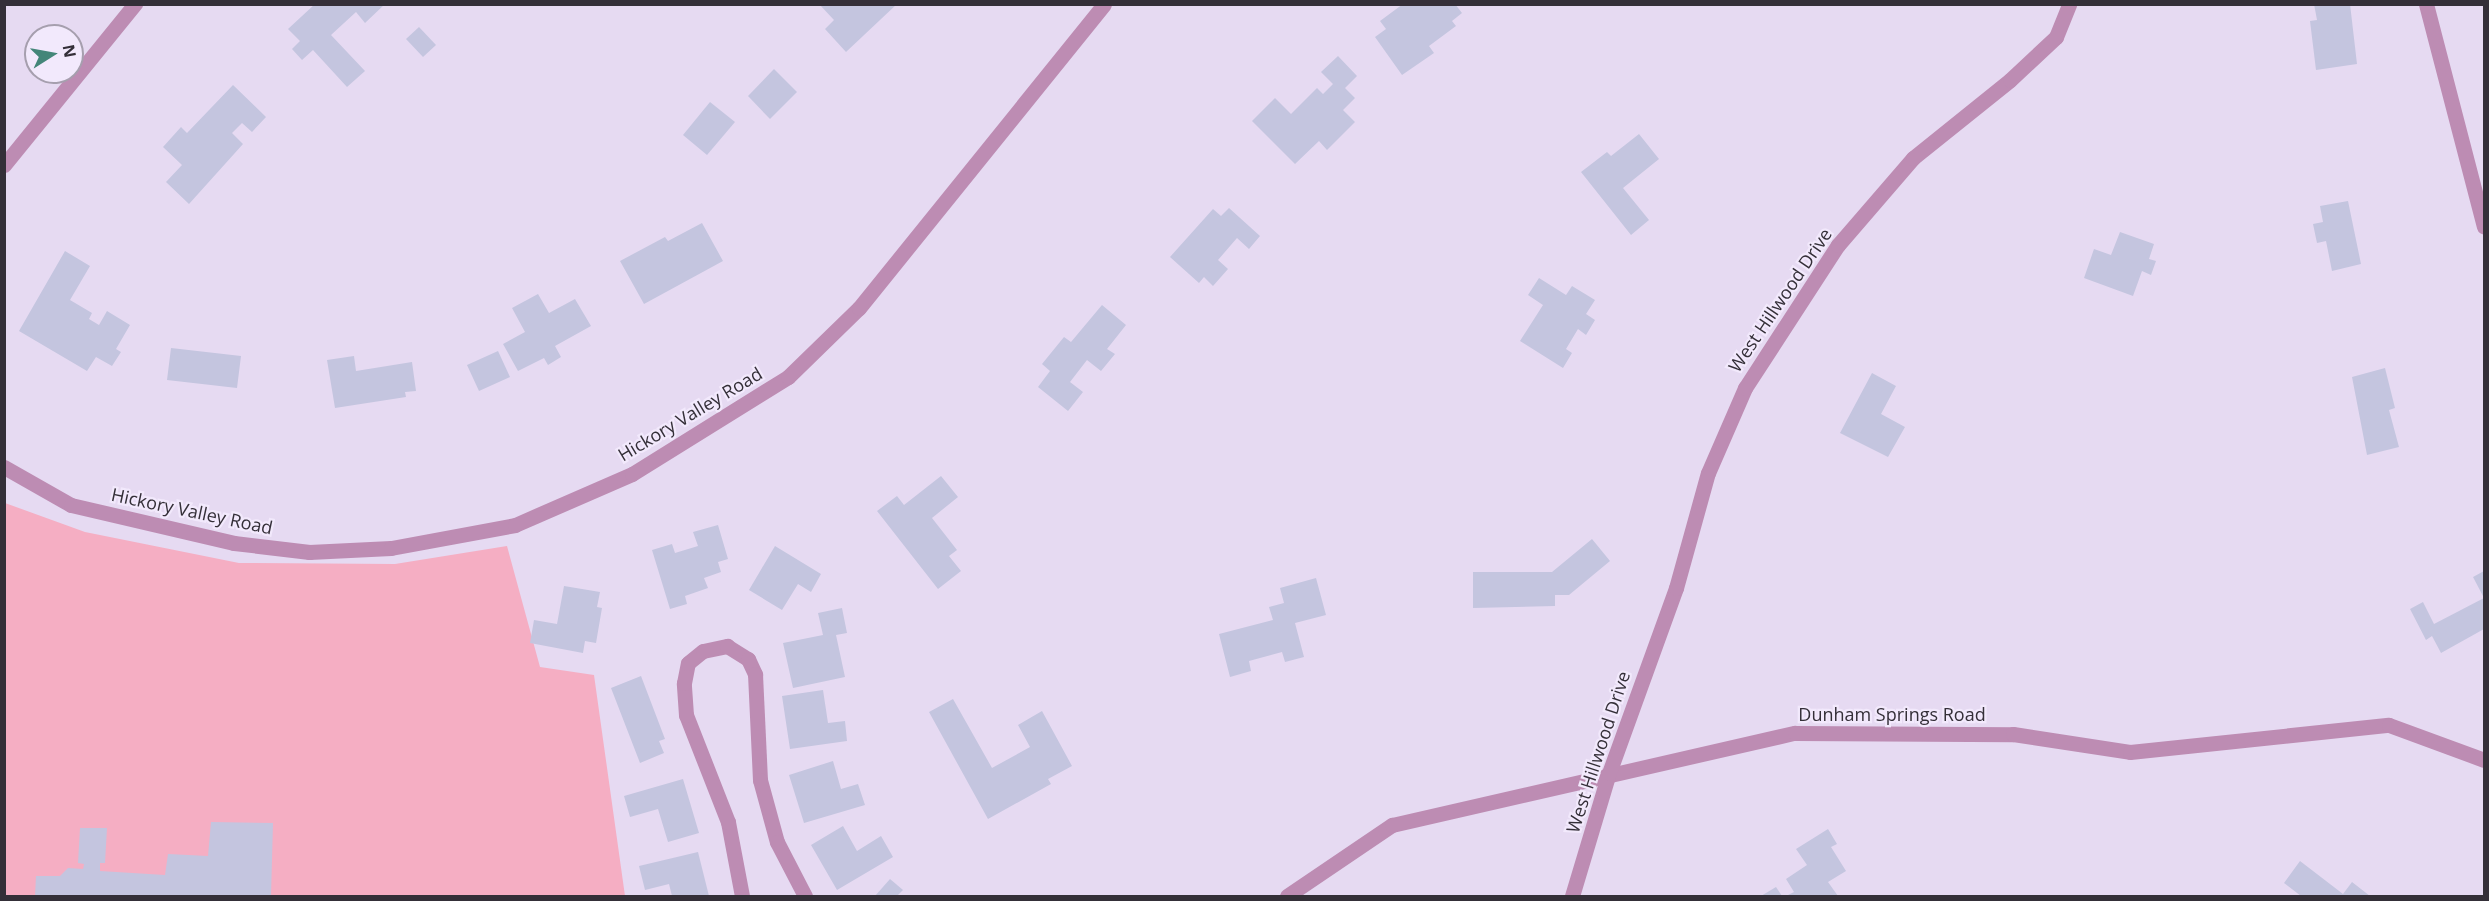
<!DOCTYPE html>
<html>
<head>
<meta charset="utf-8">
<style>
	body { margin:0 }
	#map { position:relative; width:2489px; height:901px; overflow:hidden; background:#e6daf2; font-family:"Open Sans",sans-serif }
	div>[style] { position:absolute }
	.green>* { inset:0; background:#f5aec3 }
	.building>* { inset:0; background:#c4c5df }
	.minor>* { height:15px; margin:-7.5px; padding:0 7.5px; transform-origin:7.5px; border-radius:7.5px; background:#bd8cb3 }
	span { translate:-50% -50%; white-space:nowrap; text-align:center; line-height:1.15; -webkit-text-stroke:4.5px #f2e9fc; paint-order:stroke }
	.street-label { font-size:18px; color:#342f38 }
	.frame { position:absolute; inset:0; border:6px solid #342f38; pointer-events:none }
	.north { position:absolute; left:24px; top:24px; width:60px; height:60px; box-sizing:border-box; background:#f2e9fc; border:2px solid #a69fae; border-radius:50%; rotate:79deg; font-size:16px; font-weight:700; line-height:24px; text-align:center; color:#342f38 }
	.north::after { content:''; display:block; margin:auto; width:21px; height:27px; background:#448679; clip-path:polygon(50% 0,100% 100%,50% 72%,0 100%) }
</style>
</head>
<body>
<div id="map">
	<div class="green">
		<div style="clip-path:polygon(5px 503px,85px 532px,239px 563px,395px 564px,507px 546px,540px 667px,594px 675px,625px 896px,5px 896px)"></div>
	</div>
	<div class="building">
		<div style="clip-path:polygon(315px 4px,385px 4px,365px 23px,356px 12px,331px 35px,365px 71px,347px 87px,313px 50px,302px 60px,292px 49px,300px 41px,288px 29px)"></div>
		<div style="clip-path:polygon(819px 4px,897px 4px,846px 52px,825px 29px,834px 20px)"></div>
		<div style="clip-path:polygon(1403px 4px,1455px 4px,1462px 13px,1452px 21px,1456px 26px,1429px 46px,1434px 53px,1402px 75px,1375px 37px,1386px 29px,1380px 21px)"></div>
		<div style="clip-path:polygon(2314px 4px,2350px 4px,2357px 64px,2316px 70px,2310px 21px,2317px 20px)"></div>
		<div style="clip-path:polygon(419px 27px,436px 45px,423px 57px,406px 39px)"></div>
		<div style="clip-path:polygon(1338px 56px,1357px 76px,1345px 88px,1355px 98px,1343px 110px,1355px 122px,1327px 150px,1319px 141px,1295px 164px,1252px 121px,1275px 98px,1291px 114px,1317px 88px,1323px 94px,1333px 84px,1321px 72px)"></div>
		<div style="clip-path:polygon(774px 69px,797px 92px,770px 119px,748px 96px)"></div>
		<div style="clip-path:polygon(233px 85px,266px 117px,252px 132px,242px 123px,232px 133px,243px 144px,189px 204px,166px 182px,182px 165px,163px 147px,181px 127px,187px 133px)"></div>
		<div style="clip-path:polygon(710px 102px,735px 122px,707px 155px,683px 135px)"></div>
		<div style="clip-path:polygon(1639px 134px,1659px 159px,1623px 188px,1649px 220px,1631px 235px,1581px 172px,1607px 152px,1611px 156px)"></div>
		<div style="clip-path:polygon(2348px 201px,2361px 264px,2332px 271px,2326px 241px,2317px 243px,2313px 224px,2323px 222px,2320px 206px)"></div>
		<div style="clip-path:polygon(1229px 208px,1260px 236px,1249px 249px,1237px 238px,1218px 260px,1228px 269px,1213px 286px,1204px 277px,1199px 283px,1170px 257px,1213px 209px,1221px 216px)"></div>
		<div style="clip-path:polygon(702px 223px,723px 261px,644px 304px,620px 261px,665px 237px,668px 241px)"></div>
		<div style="clip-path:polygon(2120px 232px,2154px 244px,2149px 259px,2156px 261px,2151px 275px,2142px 271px,2133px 296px,2084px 278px,2094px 249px,2111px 255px)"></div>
		<div style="clip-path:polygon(65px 251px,90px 266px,70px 300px,92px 313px,89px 319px,99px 325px,107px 311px,130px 325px,116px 349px,121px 352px,112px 366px,96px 357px,87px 371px,19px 331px)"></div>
		<div style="clip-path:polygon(1539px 278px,1566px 295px,1572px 286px,1595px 300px,1586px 314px,1595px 320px,1586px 335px,1578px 329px,1566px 349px,1572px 353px,1563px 368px,1520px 341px,1543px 305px,1528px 295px)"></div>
		<div style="clip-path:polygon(538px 294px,549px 313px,575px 299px,591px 326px,555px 346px,561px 357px,548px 365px,544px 358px,518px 371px,503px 344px,525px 332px,512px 308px)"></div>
		<div style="clip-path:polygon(1102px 305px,1126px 325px,1107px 349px,1115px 354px,1101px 371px,1087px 360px,1070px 382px,1083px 392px,1068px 411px,1038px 387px,1050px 371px,1042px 364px,1064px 337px,1071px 342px)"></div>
		<div style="clip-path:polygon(171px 348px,241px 356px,237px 388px,167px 380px)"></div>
		<div style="clip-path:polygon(498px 351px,510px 377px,479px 391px,467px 365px)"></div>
		<div style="clip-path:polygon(354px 356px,356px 371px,412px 362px,416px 391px,405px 392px,406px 397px,335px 408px,327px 360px)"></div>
		<div style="clip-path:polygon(2385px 368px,2395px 408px,2389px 410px,2399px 447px,2367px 455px,2352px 377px)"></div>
		<div style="clip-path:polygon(1872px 373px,1896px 386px,1881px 414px,1905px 427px,1888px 457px,1840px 433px)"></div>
		<div style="clip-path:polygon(941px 476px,958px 497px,932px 518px,957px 550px,949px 556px,961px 571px,938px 589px,877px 511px,897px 496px,904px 505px)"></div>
		<div style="clip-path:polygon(718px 525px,728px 559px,718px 562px,721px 572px,704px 578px,708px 588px,685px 596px,687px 604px,670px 609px,652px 550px,672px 544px,675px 553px,698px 546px,693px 532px)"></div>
		<div style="clip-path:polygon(1592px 539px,1610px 561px,1569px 595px,1555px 595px,1555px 606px,1473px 608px,1473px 572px,1552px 572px)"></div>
		<div style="clip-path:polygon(775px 546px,821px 574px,811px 592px,798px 584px,782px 610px,749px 590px)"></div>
		<div style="clip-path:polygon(2484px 571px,2484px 629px,2441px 653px,2432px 636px,2426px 640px,2410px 609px,2423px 602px,2434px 624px,2484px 598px,2473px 577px)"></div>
		<div style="clip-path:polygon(1316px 578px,1326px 615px,1295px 623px,1304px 657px,1285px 662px,1282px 652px,1249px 661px,1251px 671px,1230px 677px,1219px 634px,1273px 620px,1269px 607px,1284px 603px,1280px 588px)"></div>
		<div style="clip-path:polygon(564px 586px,600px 592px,597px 607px,602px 608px,596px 643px,585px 641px,583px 653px,530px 643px,534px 620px,557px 624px)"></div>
		<div style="clip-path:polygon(842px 608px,847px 633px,836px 635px,845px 677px,793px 688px,783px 643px,823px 635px,818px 613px)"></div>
		<div style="clip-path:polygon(641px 676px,665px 739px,659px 741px,664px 753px,640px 763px,611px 688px)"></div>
		<div style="clip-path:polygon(823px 690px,828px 723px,845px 721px,847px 741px,790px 749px,782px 696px)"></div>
		<div style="clip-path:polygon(953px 699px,992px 768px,1030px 747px,1018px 725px,1042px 711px,1072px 766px,1048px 779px,1051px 784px,988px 819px,929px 712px)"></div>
		<div style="clip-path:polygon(833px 761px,841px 789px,858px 784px,865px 805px,804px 823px,789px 775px)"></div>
		<div style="clip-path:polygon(683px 779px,699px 833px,668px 842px,658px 809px,630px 817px,624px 796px)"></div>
		<div style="clip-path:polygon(211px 822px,273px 823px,271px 896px,35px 896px,36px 876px,60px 876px,68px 868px,83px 869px,84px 864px,78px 863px,80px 828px,107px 828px,105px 863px,100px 863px,100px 871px,165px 875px,168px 854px,208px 856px)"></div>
		<div style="clip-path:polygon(843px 826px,857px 851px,881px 836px,893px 857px,837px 890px,811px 845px)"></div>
		<div style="clip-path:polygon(1828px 829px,1837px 844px,1831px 847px,1846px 871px,1828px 882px,1838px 896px,1786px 896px,1794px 892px,1786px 879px,1807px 865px,1796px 849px)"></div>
		<div style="clip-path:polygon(698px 852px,709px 896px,672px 896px,669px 884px,645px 890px,639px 866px)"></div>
		<div style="clip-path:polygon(2300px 861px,2343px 894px,2352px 882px,2370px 896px,2301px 896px,2284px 883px)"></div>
		<div style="clip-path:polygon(890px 879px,903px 890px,897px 896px,875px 896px)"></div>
		<div style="clip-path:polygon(1776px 887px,1782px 896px,1761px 896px)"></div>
	</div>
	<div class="minor">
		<div style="left:2426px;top:4px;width:230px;rotate:75.4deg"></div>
		<div style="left:4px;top:165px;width:208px;rotate:-50.9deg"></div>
		<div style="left:4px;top:467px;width:77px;rotate:29.6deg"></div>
		<div style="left:71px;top:505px;width:167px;rotate:13.1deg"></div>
		<div style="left:234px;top:543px;width:76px;rotate:6.8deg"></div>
		<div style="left:309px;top:552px;width:82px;rotate:-2.8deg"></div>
		<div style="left:391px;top:548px;width:126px;rotate:-10.5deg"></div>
		<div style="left:515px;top:525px;width:128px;rotate:-23.6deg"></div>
		<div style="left:632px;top:474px;width:184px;rotate:-31.9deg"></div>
		<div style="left:788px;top:377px;width:99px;rotate:-44.2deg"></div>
		<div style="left:859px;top:308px;width:390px;rotate:-51.1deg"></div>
		<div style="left:742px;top:896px;width:75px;rotate:-100.7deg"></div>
		<div style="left:728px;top:822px;width:115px;rotate:-111.4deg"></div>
		<div style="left:686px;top:715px;width:32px;rotate:-94deg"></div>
		<div style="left:684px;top:683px;width:20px;rotate:-79deg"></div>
		<div style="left:688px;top:663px;width:19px;rotate:-39deg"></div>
		<div style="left:703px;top:651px;width:25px;rotate:-12deg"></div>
		<div style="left:727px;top:646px;width:25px;rotate:32deg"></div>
		<div style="left:748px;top:659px;width:17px;rotate:65deg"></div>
		<div style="left:755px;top:674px;width:106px;rotate:87.3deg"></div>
		<div style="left:760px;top:780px;width:64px;rotate:74.7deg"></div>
		<div style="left:777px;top:842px;width:61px;rotate:62.6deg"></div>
		<div style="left:1287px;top:896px;width:127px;rotate:-34.1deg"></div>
		<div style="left:1392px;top:825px;width:413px;rotate:-12.9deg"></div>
		<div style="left:1795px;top:733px;width:218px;rotate:0.3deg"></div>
		<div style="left:2013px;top:734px;width:118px;rotate:8.7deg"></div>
		<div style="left:2130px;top:752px;width:260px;rotate:-6deg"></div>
		<div style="left:2389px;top:725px;width:101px;rotate:20.2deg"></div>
		<div style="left:1572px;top:896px;width:128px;rotate:-73.3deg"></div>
		<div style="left:1609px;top:773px;width:197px;rotate:-70.1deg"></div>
		<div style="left:1676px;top:588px;width:119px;rotate:-74.5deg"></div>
		<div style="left:1708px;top:473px;width:93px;rotate:-66.5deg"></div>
		<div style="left:1745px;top:388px;width:171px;rotate:-57deg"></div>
		<div style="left:1838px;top:245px;width:115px;rotate:-49.2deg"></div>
		<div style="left:1913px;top:158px;width:124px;rotate:-38.8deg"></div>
		<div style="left:2010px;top:80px;width:63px;rotate:-43.1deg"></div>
		<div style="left:2056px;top:37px;width:35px;rotate:-68deg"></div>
	</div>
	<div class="street-label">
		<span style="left:1780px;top:300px;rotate:-56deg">West Hillwood Drive</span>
		<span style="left:690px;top:414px;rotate:-31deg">Hickory Valley Road</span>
		<span style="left:192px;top:511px;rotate:12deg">Hickory Valley Road</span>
		<span style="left:1892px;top:714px">Dunham Springs Road</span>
		<span style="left:1598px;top:752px;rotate:-72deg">West Hillwood Drive</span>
	</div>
	<div class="frame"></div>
	<div class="north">N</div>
</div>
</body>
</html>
